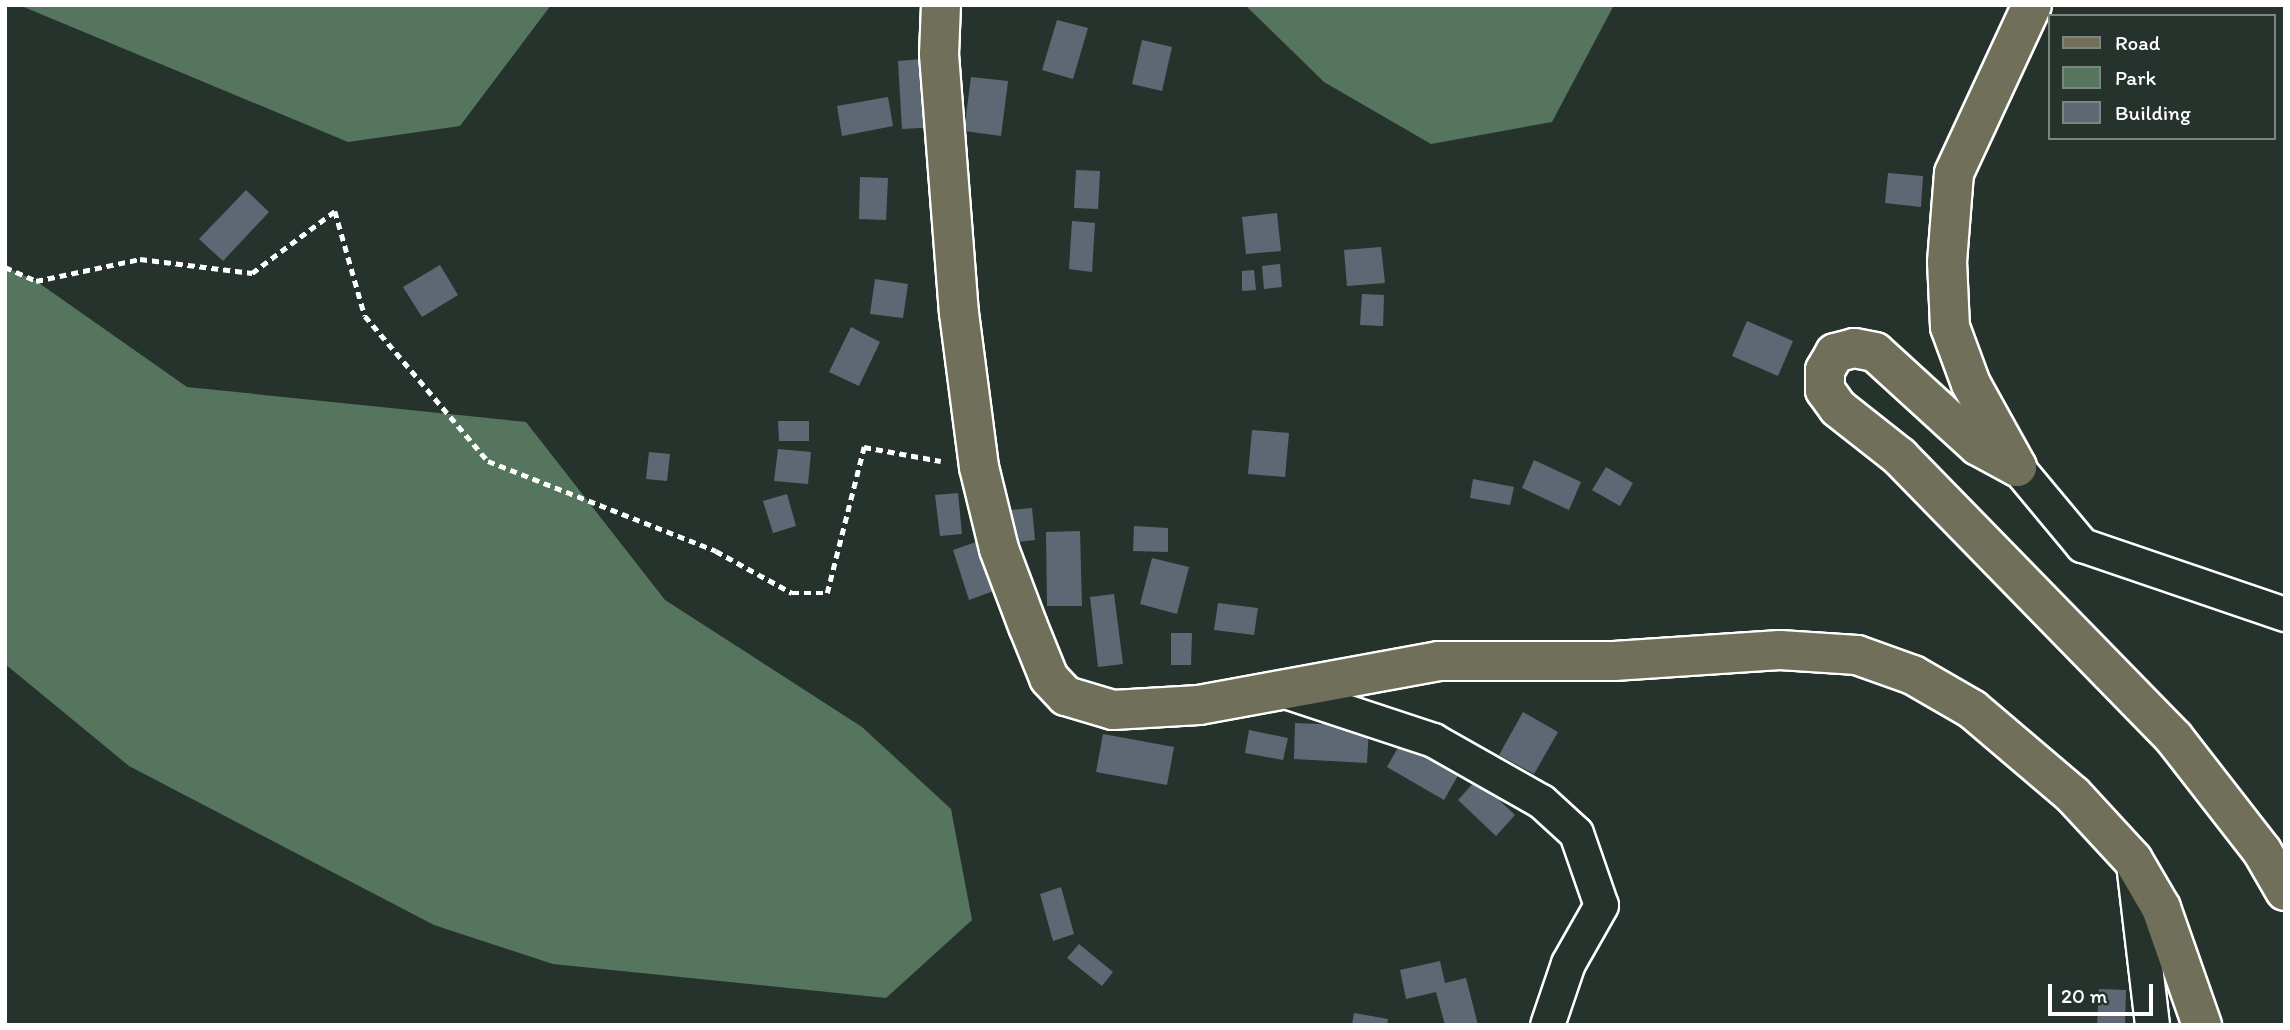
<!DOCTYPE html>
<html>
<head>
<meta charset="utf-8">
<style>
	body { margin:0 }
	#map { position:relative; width:2290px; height:1030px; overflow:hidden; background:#26332d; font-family:Itim,sans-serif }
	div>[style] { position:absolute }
	.green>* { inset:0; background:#55755e }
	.building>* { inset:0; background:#5e6875 }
	.path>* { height:4.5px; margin-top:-2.25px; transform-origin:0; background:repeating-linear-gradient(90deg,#fff 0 7px,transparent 0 12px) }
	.roads { filter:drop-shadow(2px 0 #fff) drop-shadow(-2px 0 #fff) drop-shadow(0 2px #fff) drop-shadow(0 -2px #fff) }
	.minor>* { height:33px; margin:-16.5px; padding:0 16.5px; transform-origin:16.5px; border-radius:16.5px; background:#26332d }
	.major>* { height:38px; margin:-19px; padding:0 19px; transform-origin:19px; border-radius:19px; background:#706f59 }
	span { translate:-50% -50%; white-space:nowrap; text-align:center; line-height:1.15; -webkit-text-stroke:6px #26332d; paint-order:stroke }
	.frame { position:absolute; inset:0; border:7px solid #fff; pointer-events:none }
	.legend { position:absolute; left:2048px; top:14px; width:228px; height:126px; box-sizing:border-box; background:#26332d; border:2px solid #7d8581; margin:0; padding:9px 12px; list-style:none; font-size:21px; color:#fff }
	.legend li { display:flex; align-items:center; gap:14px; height:35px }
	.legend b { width:35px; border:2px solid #7d8581 }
	.scale { position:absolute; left:2048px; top:984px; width:105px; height:32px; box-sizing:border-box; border:4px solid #fff; border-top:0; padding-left:9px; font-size:21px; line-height:24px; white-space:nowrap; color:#fff; -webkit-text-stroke:5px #26332d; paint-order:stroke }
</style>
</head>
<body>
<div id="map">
	<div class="green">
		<div style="clip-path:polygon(19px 5px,551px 5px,460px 126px,348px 142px)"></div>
		<div style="clip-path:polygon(1245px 5px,1614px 5px,1552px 122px,1431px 144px,1324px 82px)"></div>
		<div style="clip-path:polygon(5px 267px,36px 281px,187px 387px,526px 422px,665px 600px,862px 727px,951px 809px,972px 920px,886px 998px,553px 964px,434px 925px,129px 766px,5px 664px)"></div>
	</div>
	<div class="building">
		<div style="clip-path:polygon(1057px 20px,1088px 28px,1073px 79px,1042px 70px)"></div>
		<div style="clip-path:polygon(1142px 40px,1172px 47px,1162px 91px,1132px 84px)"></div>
		<div style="clip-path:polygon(934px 58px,938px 127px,902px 129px,898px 61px)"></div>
		<div style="clip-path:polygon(971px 77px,1008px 81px,1001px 136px,964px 131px)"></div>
		<div style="clip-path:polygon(888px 97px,893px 126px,842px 136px,837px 106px)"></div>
		<div style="clip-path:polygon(1076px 170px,1100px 171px,1098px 209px,1074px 208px)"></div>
		<div style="clip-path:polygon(1888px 173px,1923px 176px,1921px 207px,1885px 203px)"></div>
		<div style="clip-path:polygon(860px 177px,888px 178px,886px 220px,859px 219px)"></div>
		<div style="clip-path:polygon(246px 190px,269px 212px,223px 261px,199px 239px)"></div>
		<div style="clip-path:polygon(1277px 213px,1281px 251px,1246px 254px,1242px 217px)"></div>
		<div style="clip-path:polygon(1072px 221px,1095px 223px,1092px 272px,1069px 269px)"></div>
		<div style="clip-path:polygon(1381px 247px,1385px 283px,1347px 286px,1344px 250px)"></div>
		<div style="clip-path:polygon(1280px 264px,1282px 287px,1264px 289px,1262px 266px)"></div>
		<div style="clip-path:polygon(440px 265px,458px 295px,422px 317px,403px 287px)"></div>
		<div style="clip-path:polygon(1254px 270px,1256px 290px,1242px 291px,1242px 271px)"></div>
		<div style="clip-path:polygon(875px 279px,908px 284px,903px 318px,870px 314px)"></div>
		<div style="clip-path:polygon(1362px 294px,1384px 295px,1383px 326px,1360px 325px)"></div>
		<div style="clip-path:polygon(1747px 321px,1793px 341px,1778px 376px,1732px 356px)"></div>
		<div style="clip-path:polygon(851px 327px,880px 342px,859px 386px,829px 372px)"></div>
		<div style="clip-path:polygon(778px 421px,809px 421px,809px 441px,779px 441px)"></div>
		<div style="clip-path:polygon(1252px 430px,1289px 433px,1285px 477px,1248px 474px)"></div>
		<div style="clip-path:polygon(778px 449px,811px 452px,808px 484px,774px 481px)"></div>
		<div style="clip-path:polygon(649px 452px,670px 454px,667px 481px,646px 479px)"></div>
		<div style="clip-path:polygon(1534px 460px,1581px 482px,1569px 510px,1522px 488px)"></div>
		<div style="clip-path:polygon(1606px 467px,1633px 483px,1620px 506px,1592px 490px)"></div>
		<div style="clip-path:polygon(1473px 479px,1514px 487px,1510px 505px,1470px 498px)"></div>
		<div style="clip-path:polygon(958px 493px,962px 534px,940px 536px,935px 495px)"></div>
		<div style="clip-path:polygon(787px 494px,796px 526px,773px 533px,763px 501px)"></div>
		<div style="clip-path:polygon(1032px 508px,1035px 540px,1002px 544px,998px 511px)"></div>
		<div style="clip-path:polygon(1134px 526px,1168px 528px,1168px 552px,1133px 551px)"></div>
		<div style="clip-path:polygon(1080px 531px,1082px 606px,1047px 606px,1046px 532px)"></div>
		<div style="clip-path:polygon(982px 540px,999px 589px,969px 600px,953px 550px)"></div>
		<div style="clip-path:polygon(1152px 558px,1189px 567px,1177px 614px,1140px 604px)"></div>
		<div style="clip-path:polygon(1114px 594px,1123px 664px,1098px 667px,1090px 597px)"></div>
		<div style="clip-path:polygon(1218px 603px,1258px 608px,1254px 635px,1214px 630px)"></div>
		<div style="clip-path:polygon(1171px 633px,1192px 633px,1191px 665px,1171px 665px)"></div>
		<div style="clip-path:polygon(1523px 712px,1558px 732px,1534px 774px,1499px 755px)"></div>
		<div style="clip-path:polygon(1295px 723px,1369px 726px,1367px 763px,1294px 759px)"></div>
		<div style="clip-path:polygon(1249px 730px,1288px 738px,1283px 760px,1245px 753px)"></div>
		<div style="clip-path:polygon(1103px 734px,1174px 747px,1167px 785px,1096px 772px)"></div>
		<div style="clip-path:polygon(1403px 739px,1460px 772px,1444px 800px,1387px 767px)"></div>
		<div style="clip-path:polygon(1477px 779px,1515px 815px,1496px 836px,1458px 800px)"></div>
		<div style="clip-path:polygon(1061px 887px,1074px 934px,1053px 941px,1040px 894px)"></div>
		<div style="clip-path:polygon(1079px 944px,1113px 972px,1102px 986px,1067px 958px)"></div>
		<div style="clip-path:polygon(1440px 961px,1445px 983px,1466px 978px,1478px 1025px,1445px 1025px,1436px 992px,1406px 999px,1400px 970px)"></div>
		<div style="clip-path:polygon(2099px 989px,2126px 990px,2125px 1025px,2097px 1025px)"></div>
		<div style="clip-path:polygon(1354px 1013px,1388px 1019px,1387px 1025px,1352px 1025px)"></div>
	</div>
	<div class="path">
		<div style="left:5px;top:267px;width:34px;rotate:24deg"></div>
		<div style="left:36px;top:281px;width:106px;rotate:-11.9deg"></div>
		<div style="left:140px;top:259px;width:113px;rotate:7.1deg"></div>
		<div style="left:252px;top:273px;width:104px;rotate:-36.8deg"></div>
		<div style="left:335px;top:211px;width:109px;rotate:74.1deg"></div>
		<div style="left:365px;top:316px;width:190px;rotate:49.7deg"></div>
		<div style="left:488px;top:461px;width:245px;rotate:21.5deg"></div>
		<div style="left:716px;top:551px;width:87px;rotate:28.9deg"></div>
		<div style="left:792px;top:593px;width:35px"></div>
		<div style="left:827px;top:593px;width:151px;rotate:-75.8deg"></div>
		<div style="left:864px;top:447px;width:78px;rotate:10.3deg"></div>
	</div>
	<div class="roads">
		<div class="minor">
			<div style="left:2017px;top:467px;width:102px;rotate:50.2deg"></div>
			<div style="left:2082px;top:545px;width:214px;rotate:18.8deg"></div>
			<div style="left:1285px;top:691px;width:156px;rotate:18.3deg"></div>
			<div style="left:1433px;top:740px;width:124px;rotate:29.5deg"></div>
			<div style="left:1541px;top:801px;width:47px;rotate:42.4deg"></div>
			<div style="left:1576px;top:833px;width:76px;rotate:70.9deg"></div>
			<div style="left:1601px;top:905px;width:67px;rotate:119.6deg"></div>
			<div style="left:1568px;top:963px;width:65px;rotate:108.7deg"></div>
			<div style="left:2133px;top:863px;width:163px;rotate:83.3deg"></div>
		</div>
		<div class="major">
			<div style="left:941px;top:5px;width:49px;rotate:92.3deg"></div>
			<div style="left:939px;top:54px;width:260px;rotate:85.6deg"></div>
			<div style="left:959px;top:313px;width:155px;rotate:82.6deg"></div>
			<div style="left:979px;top:467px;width:84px;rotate:76.3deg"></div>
			<div style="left:999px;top:549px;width:82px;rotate:69.4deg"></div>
			<div style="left:1028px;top:626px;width:56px;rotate:68deg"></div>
			<div style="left:1049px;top:678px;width:25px;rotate:47deg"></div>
			<div style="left:1066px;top:696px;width:49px;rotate:16.6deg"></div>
			<div style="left:1113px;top:710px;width:86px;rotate:-3.3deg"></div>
			<div style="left:1199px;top:705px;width:244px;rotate:-10.4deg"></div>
			<div style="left:1439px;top:661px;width:175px"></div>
			<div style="left:1614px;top:661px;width:166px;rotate:-3.8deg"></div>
			<div style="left:1780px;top:650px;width:77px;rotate:3.7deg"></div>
			<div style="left:1857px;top:655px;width:59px;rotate:19.7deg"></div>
			<div style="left:1913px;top:675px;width:68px;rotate:30deg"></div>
			<div style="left:1972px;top:709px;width:133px;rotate:40.4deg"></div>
			<div style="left:2073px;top:795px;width:88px;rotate:47.3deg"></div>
			<div style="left:2133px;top:860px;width:56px;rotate:59.7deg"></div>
			<div style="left:2161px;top:908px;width:124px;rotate:70.7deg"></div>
			<div style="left:2017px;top:467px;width:44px;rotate:-151.7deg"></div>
			<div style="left:1978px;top:446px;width:139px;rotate:-137.6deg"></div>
			<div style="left:1875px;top:352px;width:21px;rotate:-169deg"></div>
			<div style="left:1854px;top:348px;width:20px;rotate:165deg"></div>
			<div style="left:1835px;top:353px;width:20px;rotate:120deg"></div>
			<div style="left:1825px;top:370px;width:20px;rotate:90deg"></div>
			<div style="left:1825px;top:390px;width:22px;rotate:54deg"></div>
			<div style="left:1838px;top:408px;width:79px;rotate:38.3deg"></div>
			<div style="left:1900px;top:457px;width:392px;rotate:45.7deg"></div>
			<div style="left:2174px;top:738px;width:143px;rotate:52.1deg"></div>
			<div style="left:2262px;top:851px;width:46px;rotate:60.1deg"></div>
			<div style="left:2017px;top:467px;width:95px;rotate:-119deg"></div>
			<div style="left:1971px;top:384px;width:61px;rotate:-110.2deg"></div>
			<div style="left:1950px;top:327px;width:65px;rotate:-92.6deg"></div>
			<div style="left:1947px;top:262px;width:89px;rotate:-85.5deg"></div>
			<div style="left:1954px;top:173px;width:185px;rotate:-65.1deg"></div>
		</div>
	</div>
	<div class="frame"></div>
	<ul class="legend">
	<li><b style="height:9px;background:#706f59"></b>Road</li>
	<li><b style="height:19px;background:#55755e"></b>Park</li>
	<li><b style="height:19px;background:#5e6875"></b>Building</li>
	</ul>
	<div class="scale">20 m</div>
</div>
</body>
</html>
